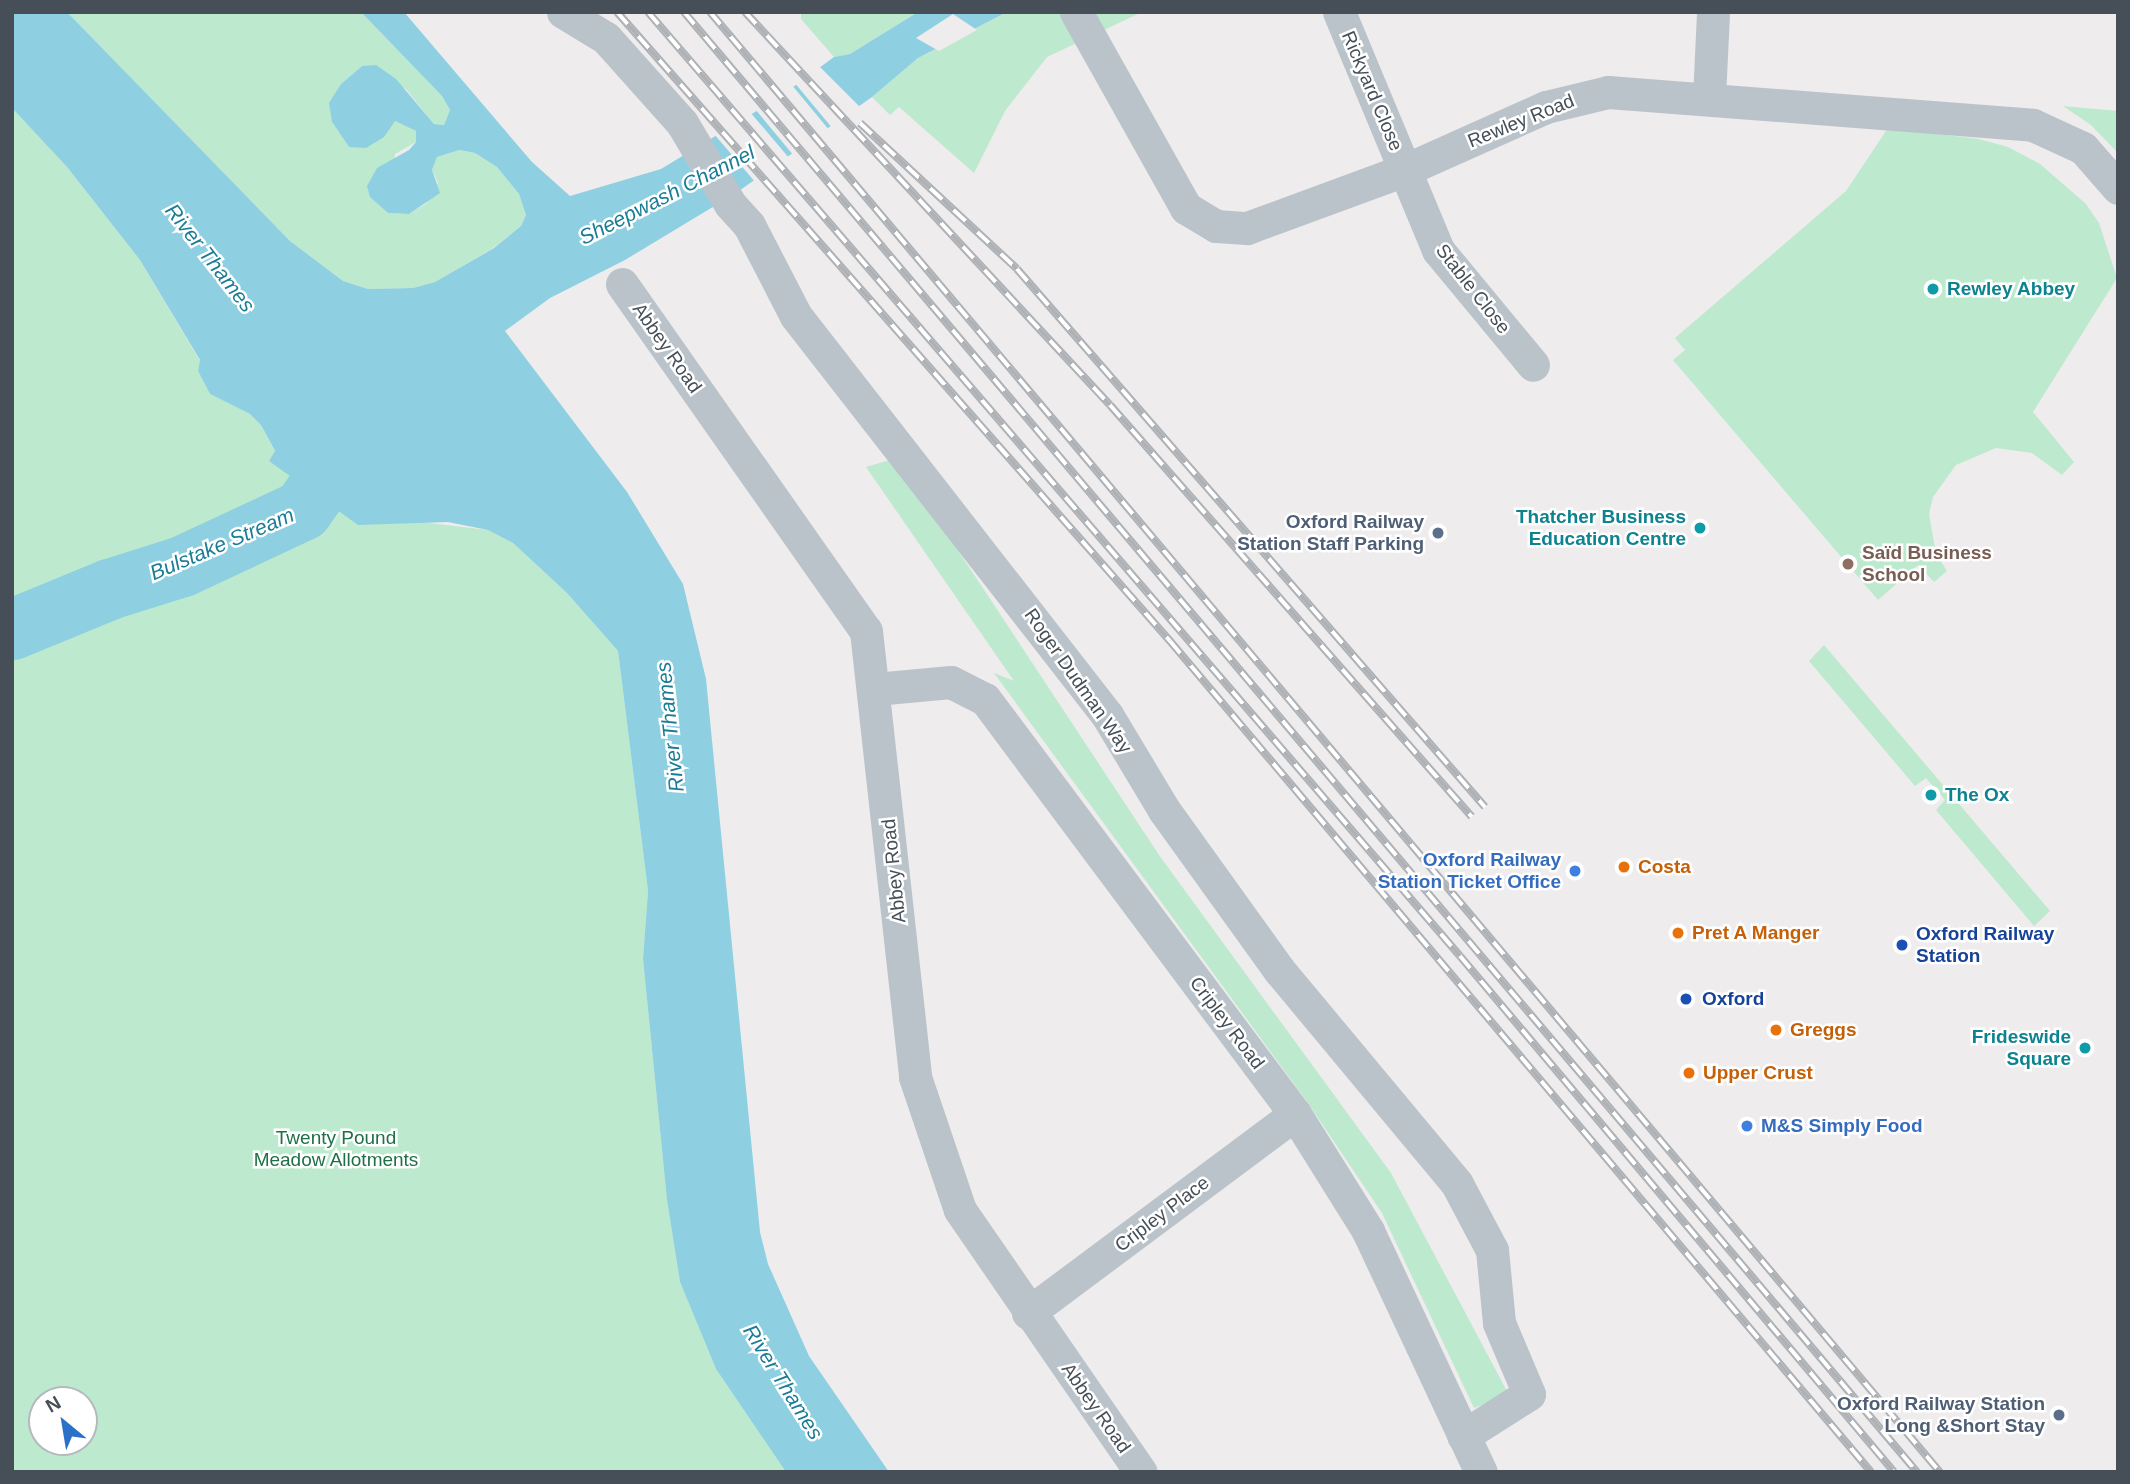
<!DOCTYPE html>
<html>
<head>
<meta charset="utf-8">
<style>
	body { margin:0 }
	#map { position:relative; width:2130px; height:1484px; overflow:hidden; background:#eeecec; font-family:Arial,sans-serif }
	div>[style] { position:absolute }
	.green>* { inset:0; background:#bde9ce }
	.water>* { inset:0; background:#8ed0e1 }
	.pier>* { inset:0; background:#eeecec }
	.river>* { height:61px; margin:-30.5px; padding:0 30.5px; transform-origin:30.5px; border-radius:30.5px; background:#8ed0e1 }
	.street>* { height:33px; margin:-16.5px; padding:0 16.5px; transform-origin:16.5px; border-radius:16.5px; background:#bbc3ca }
	.rail>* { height:8px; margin-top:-4px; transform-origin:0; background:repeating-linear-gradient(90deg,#fff 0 16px,#aeb1b5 0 32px); box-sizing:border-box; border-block:2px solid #aeb1b5 }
	.dots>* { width:19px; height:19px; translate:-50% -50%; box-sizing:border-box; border:4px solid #fff; border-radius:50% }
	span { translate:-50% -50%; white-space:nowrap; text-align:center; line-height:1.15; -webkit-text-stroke:5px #fff; paint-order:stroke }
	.street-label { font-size:19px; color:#464f57 }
	.culture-label { font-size:19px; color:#0d838f; font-weight:700 }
	.left { translate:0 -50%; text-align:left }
	.right { translate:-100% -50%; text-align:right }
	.service-label { font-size:19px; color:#4e5e75; font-weight:700 }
	.education-label { font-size:19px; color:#785e54; font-weight:700 }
	.shop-label { font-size:19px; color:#366cbe; font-weight:700 }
	.food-label { font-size:19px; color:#c56008; font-weight:700 }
	.transit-label { font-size:19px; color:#164399; font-weight:700 }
	.park-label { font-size:19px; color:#1f6f47 }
	.water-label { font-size:21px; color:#1a7c95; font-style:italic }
	.frame { position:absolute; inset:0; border:14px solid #464f57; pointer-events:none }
	.north { position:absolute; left:28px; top:1386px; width:70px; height:70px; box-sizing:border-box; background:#fff; border:2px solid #b5b9bc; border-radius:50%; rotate:330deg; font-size:19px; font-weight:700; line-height:28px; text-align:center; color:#464f57 }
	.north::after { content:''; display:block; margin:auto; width:24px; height:32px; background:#2b70c9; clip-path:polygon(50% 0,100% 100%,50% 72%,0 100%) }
</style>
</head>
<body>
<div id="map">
	<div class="green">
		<div style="clip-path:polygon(67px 12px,361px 12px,442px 96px,450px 110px,444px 125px,434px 124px,406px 89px,362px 66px,341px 84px,332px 122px,349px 147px,395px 121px,416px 131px,416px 142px,395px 154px,388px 213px,409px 214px,427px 203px,438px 183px,432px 170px,437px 157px,458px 150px,475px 153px,497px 167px,519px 194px,526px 215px,521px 226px,493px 248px,435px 282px,413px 288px,368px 289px,343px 281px,290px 241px)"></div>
		<div style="clip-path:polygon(801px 12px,918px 12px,850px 54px,834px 57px,801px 19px)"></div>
		<div style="clip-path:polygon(1007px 12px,1142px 12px,1047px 57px,1005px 111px,974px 173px,899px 107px,890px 115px,872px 97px,918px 58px)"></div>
		<div style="clip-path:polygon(2063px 106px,2118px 111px,2118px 153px,2091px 125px)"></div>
		<div style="clip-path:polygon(evenodd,12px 108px,67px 167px,140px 260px,200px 361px,198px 371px,210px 394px,250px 414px,261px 425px,275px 452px,269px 461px,412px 521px,488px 530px,513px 543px,567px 593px,618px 651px,648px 891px,643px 959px,667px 1200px,680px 1282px,716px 1369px,786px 1472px,12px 1472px,12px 108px,42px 1400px,84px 1400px,84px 1442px,42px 1442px,42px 1400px)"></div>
		<div style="clip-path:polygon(1888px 128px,1979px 139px,2008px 147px,2040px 164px,2086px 204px,2099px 223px,2117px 278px,2033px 412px,2074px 462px,2062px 475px,2032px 453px,1996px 448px,1956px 465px,1933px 497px,1929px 514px,1936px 554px,1947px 571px,1934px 582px,1918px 565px,1878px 600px,1673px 360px,1685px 350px,1675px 338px,1846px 191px)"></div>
		<div style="clip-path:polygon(897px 458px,1159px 855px,1391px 1173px,1509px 1395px,1474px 1408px,1382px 1213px,1308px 1103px,994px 673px,1014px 681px,866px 467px)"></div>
		<div style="clip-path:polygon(1824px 645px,2050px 911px,2034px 926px,1936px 810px,1945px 800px,1926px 778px,1915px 786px,1809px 661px)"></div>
	</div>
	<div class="water">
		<div style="clip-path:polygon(12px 12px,67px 12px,290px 241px,343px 281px,368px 289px,413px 288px,435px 282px,494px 248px,521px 226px,526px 215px,519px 194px,497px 167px,475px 153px,459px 150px,437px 157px,432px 170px,440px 193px,409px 214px,388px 213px,370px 197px,367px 186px,377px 168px,409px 150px,416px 142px,416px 131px,395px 121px,384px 137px,366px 148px,349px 147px,332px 122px,329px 103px,341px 84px,362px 66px,376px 65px,396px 79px,434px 124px,444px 125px,450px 110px,442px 96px,361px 12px,404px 12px,532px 162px,570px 196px,661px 169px,778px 98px,834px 57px,850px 54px,918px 12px,1007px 12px,918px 58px,872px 97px,736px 193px,625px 260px,550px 298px,505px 331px,627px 492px,683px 584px,706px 679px,760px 1232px,768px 1264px,809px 1356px,889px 1472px,786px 1472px,716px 1369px,680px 1282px,667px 1200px,643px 959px,648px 891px,618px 651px,567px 593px,513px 543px,488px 530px,448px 522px,358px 525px,269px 461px,275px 451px,261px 425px,250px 414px,210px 394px,198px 371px,200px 360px,140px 260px,67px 167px,12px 108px)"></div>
	</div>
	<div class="pier">
		<div style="clip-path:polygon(953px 14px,977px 30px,939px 51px,916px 38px)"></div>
		<div style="clip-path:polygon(818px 65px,862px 109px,833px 129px,794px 82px)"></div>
		<div style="clip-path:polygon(791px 84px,830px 131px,794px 156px,755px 109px)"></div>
		<div style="clip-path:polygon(750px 112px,790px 159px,756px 183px,714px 134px)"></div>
	</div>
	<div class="river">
		<div style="left:12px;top:629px;width:105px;rotate:-22.4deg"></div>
		<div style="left:109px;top:589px;width:77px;rotate:-17.5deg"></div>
		<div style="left:182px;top:566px;width:132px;rotate:-25deg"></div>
		<div style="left:302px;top:510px;width:104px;rotate:-54.8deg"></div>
	</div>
	<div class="street">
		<div style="left:563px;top:12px;width:50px;rotate:31.2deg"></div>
		<div style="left:606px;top:38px;width:114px;rotate:48.2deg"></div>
		<div style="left:682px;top:123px;width:94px;rotate:59.3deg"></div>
		<div style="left:730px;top:204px;width:28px;rotate:48deg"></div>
		<div style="left:749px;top:225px;width:102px;rotate:62.7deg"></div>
		<div style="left:796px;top:316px;width:506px;rotate:52.07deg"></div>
		<div style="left:1107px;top:715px;width:111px;rotate:59deg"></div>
		<div style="left:1164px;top:810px;width:197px;rotate:54.3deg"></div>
		<div style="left:1279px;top:970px;width:278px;rotate:50.2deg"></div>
		<div style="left:1457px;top:1184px;width:75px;rotate:62.1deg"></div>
		<div style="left:1492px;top:1250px;width:73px;rotate:84.5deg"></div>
		<div style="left:1499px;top:1323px;width:77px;rotate:67.1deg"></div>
		<div style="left:1529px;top:1394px;width:78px;rotate:147.5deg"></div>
		<div style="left:1076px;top:12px;width:225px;rotate:60.7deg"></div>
		<div style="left:1186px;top:208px;width:35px;rotate:31deg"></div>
		<div style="left:1216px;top:226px;width:31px;rotate:4deg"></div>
		<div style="left:1247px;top:228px;width:168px;rotate:-20.2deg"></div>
		<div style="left:1405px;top:170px;width:154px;rotate:-24.1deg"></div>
		<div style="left:1546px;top:107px;width:64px;rotate:-13.6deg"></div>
		<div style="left:1608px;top:92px;width:426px;rotate:4.4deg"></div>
		<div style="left:2033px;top:125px;width:55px;rotate:24.7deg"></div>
		<div style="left:2083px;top:148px;width:53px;rotate:48.8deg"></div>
		<div style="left:1339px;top:12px;width:258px;rotate:67.4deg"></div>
		<div style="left:1438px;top:250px;width:149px;rotate:50.4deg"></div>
		<div style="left:1709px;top:98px;width:86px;rotate:-87.3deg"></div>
		<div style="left:622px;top:284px;width:424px;rotate:54.9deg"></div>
		<div style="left:866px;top:631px;width:449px;rotate:83.7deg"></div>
		<div style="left:915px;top:1077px;width:140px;rotate:71.3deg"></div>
		<div style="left:960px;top:1210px;width:318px;rotate:55.4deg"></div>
		<div style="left:875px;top:689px;width:76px;rotate:-5.3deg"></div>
		<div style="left:951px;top:682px;width:38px;rotate:27deg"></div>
		<div style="left:985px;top:699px;width:518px;rotate:53.24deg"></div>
		<div style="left:1295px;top:1114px;width:138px;rotate:58deg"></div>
		<div style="left:1368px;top:1231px;width:266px;rotate:64.9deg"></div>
		<div style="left:1028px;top:1313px;width:333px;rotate:-36.7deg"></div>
	</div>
	<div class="rail">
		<div style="left:617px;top:12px;width:838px;rotate:48.68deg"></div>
		<div style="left:1170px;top:641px;width:1087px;rotate:49.85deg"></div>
		<div style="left:648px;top:12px;width:1245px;rotate:49.3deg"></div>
		<div style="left:1460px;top:956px;width:674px;rotate:49.93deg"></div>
		<div style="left:684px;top:12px;width:1911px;rotate:49.82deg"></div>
		<div style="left:710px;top:12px;width:1909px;rotate:49.89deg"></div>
		<div style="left:745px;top:12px;width:536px;rotate:47.12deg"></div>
		<div style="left:1110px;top:405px;width:548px;rotate:48.7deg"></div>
		<div style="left:860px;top:123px;width:214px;rotate:42.9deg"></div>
		<div style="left:1017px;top:269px;width:713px;rotate:48.98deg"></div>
	</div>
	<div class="dots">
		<div style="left:1933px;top:289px;background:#0f9aa8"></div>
		<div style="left:1700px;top:528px;background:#0f9aa8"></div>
		<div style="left:1438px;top:533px;background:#5c6f8a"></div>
		<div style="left:1848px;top:564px;background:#8d6e63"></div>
		<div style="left:1931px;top:795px;background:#0f9aa8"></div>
		<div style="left:1624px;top:867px;background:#e8710a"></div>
		<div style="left:1575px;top:871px;background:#3f7fe0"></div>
		<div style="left:1678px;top:933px;background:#e8710a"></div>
		<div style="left:1902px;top:945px;background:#1a4fb4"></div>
		<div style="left:1686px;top:999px;background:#1a4fb4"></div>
		<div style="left:1776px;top:1030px;background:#e8710a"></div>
		<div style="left:2085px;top:1048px;background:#0f9aa8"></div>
		<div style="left:1689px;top:1073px;background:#e8710a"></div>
		<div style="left:1747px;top:1126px;background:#3f7fe0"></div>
		<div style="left:2059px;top:1415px;background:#5c6f8a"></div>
	</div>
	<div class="street-label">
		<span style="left:1372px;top:91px;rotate:67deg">Rickyard Close</span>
		<span style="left:1521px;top:121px;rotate:-22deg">Rewley Road</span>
		<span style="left:1473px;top:289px;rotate:52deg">Stable Close</span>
		<span style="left:667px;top:348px;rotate:55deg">Abbey Road</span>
		<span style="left:1078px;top:681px;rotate:55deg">Roger Dudman Way</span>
		<span style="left:894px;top:871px;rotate:-96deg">Abbey Road</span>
		<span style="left:1227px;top:1023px;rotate:53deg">Cripley Road</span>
		<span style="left:1162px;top:1214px;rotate:-37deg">Cripley Place</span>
		<span style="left:1096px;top:1408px;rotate:55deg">Abbey Road</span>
	</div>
	<div class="culture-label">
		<span class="left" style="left:1947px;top:289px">Rewley Abbey</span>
		<span class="right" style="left:1686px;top:528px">Thatcher Business<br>Education Centre</span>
		<span class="left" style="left:1945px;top:795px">The Ox</span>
		<span class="right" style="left:2071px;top:1048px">Frideswide<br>Square</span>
	</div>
	<div class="service-label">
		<span class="right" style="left:1424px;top:533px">Oxford Railway<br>Station Staff Parking</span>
		<span class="right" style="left:2045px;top:1415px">Oxford Railway Station<br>Long &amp;Short Stay</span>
	</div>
	<div class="education-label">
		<span class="left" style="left:1862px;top:564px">Saïd Business<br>School</span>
	</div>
	<div class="shop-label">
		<span class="right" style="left:1561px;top:871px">Oxford Railway<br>Station Ticket Office</span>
		<span class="left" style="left:1761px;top:1126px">M&amp;S Simply Food</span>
	</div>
	<div class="food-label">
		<span class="left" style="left:1638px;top:867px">Costa</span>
		<span class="left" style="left:1692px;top:933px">Pret A Manger</span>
		<span class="left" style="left:1790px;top:1030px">Greggs</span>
		<span class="left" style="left:1703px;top:1073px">Upper Crust</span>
	</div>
	<div class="transit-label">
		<span class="left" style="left:1916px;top:945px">Oxford Railway<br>Station</span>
		<span class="left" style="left:1702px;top:999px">Oxford</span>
	</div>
	<div class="park-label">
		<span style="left:336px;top:1149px">Twenty Pound<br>Meadow Allotments</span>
	</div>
	<div class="water-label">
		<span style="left:667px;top:195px;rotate:-27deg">Sheepwash Channel</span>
		<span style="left:210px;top:258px;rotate:52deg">River Thames</span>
		<span style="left:222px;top:544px;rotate:-23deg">Bulstake Stream</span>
		<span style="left:670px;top:727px;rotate:-96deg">River Thames</span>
		<span style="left:783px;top:1382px;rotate:58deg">River Thames</span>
	</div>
	<div class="frame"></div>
	<div class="north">N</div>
</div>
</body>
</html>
